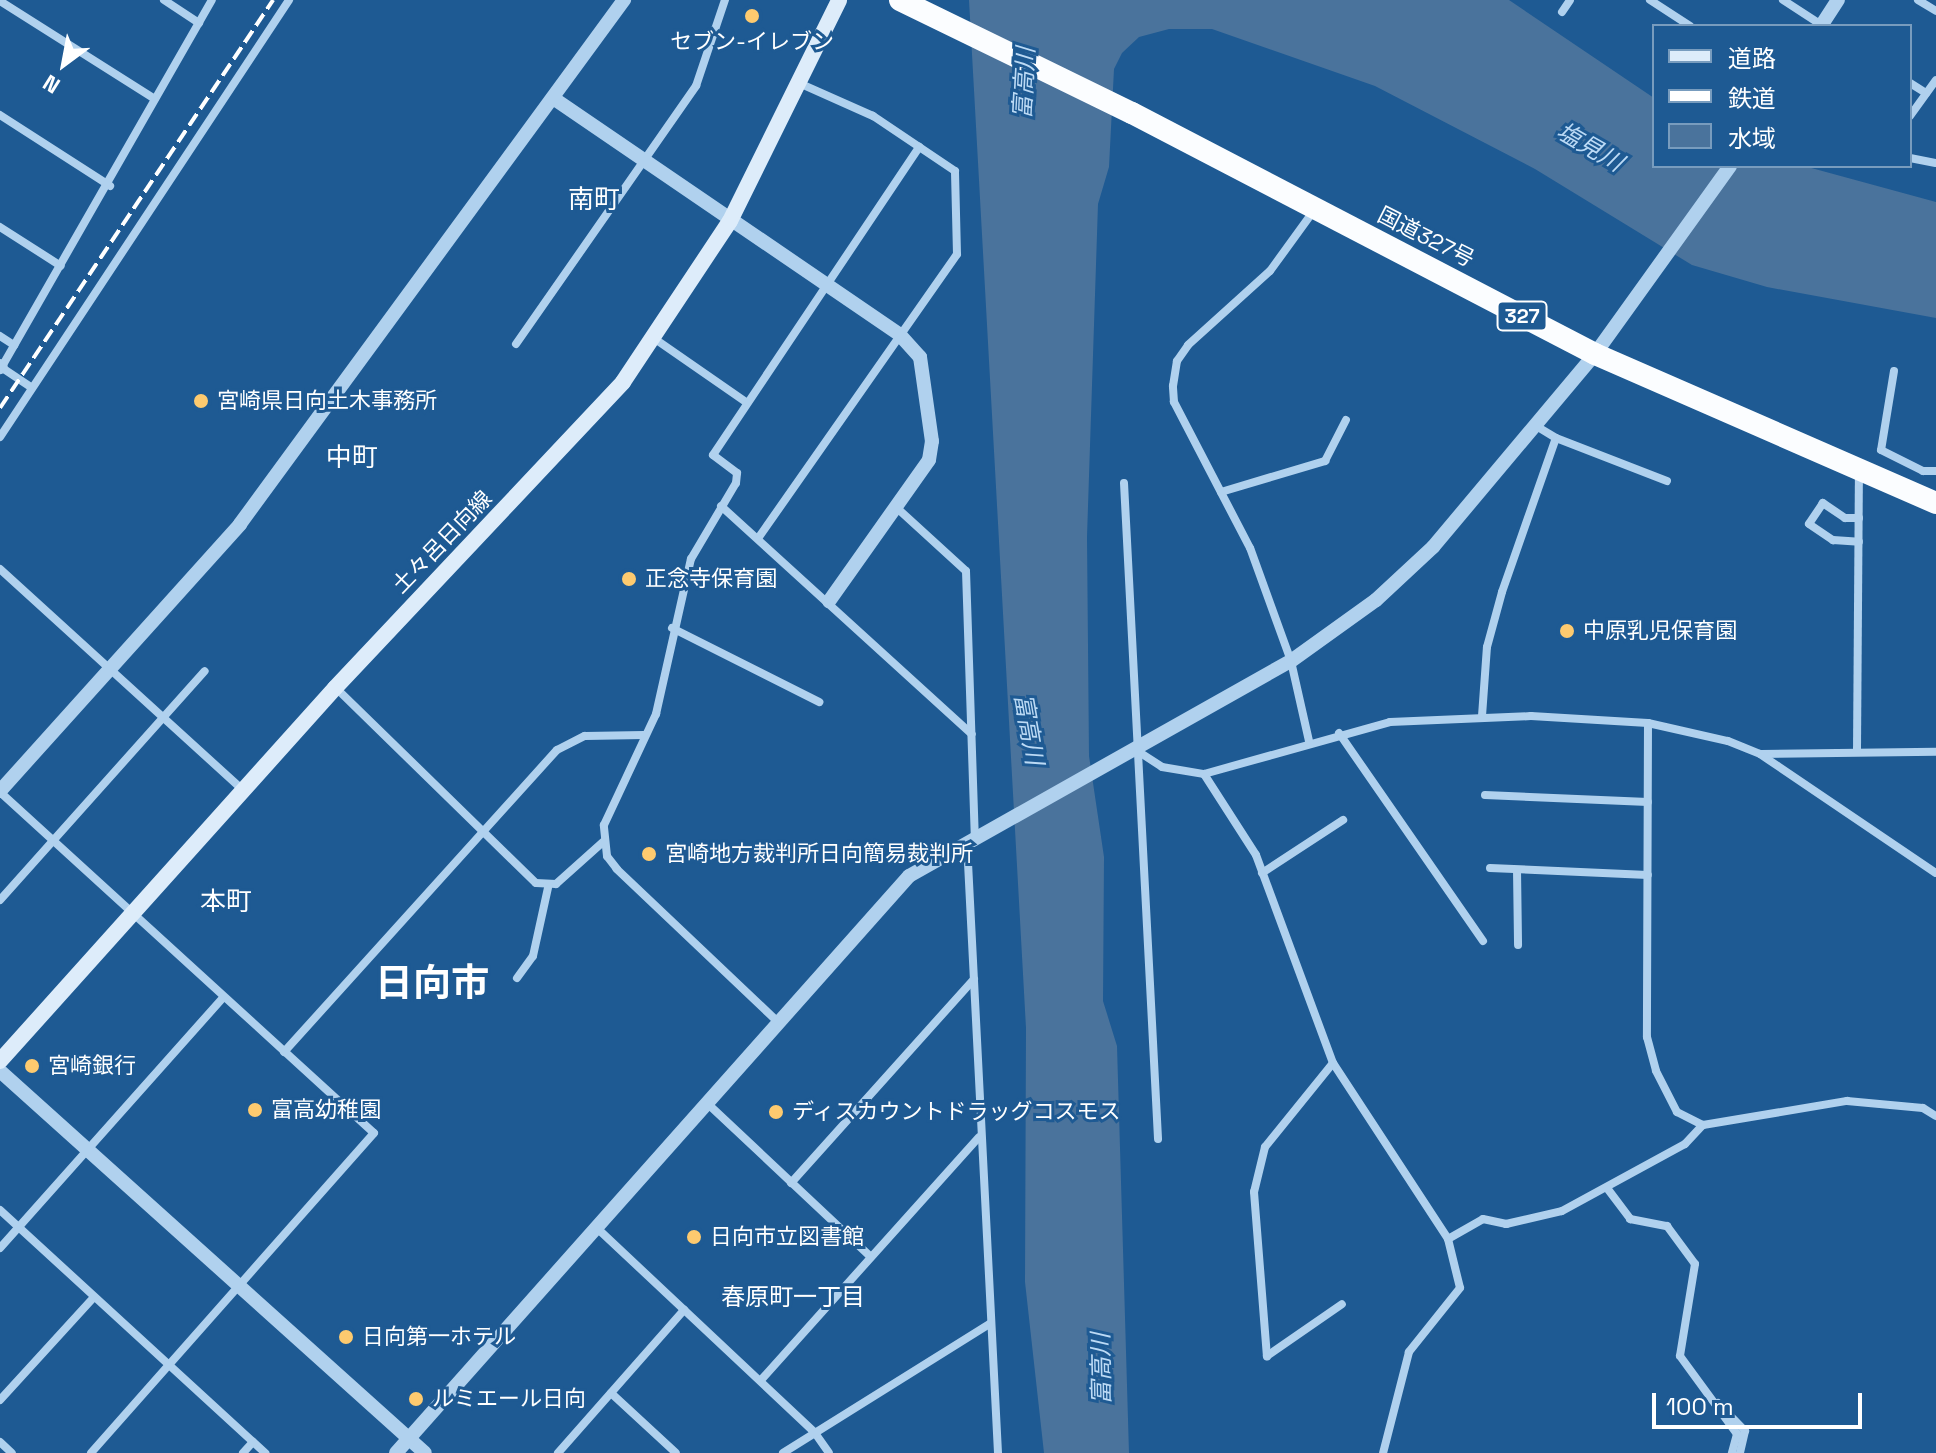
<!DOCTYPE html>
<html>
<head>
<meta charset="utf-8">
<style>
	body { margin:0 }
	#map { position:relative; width:1936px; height:1453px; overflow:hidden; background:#1e5a93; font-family:"Space Grotesk","Noto Sans JP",sans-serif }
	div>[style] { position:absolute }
	.water>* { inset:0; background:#4a739c }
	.minor>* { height:8px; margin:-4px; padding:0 4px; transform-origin:4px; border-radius:4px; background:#b0d1ee }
	.tertiary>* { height:14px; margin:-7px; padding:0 7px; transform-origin:7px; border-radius:7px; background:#b0d1ee }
	.secondary>* { height:16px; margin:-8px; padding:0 8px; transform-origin:8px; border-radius:8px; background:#ddecfa }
	.trunk>* { height:22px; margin:-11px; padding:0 11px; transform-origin:11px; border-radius:11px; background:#fbfdff }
	.rail>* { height:4px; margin-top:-2px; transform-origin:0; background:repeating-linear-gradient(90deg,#fff 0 14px,transparent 0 20px) }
	.dots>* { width:22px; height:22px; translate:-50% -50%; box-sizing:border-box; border:4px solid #1e5a93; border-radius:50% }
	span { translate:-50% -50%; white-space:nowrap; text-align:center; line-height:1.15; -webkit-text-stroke:6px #1e5a93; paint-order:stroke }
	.shield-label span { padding:2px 6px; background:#1e5a93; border:2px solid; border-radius:6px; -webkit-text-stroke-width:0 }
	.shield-label { font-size:20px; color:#fff; font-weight:700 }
	.poi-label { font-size:22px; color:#fff }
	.left { translate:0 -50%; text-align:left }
	.street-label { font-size:22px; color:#fff }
	.water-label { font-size:24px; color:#bcdaf5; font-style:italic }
	.neighbourhood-label { font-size:24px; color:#fff }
	.quarter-label { font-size:26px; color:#fff }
	.town-label { font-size:38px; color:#fff; font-weight:700 }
	.legend { position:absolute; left:1652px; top:24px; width:260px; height:144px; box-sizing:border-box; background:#1e5a93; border:2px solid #789cbe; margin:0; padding:10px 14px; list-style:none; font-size:24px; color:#fff }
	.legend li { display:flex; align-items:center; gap:16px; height:40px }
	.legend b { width:40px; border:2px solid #789cbe }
	.north { position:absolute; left:24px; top:24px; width:80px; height:80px; -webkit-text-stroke:6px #1e5a93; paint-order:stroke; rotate:212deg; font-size:22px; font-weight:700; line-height:32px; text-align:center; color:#fff }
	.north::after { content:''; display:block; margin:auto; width:28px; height:36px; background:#fff; clip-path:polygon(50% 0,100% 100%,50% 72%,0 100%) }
	.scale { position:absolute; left:1652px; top:1393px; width:210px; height:36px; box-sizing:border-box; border:4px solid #fff; border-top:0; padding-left:10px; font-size:24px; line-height:28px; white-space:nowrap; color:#fff; -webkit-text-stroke:6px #1e5a93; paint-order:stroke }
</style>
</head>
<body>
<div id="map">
	<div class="water">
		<div style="clip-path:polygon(969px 0,1509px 0,1654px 98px,1654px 166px,1804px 166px,1936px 202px,1936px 318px,1767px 287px,1692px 265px,1535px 169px,1375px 86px,1212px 29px,1169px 29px,1139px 37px,1122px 53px,1114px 69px,1109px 167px,1098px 204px,1087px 537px,1089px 756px,1104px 857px,1103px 1001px,1117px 1046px,1129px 1453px,1044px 1453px,1025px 1282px,1026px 1028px)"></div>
	</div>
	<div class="minor">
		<div style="left:164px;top:0;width:42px;rotate:33.3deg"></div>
		<div style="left:1650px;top:0;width:48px;rotate:33deg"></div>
		<div style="left:1783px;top:0;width:48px;rotate:33deg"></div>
		<div style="left:1918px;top:0;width:21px;rotate:31deg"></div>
		<div style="left:0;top:1px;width:183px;rotate:32.3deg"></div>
		<div style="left:1562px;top:12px;width:14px;rotate:-56deg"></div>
		<div style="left:1910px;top:83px;width:19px;rotate:32deg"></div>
		<div style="left:0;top:115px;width:131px;rotate:32.8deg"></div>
		<div style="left:1910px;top:116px;width:44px;rotate:-54.2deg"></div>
		<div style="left:1910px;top:158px;width:26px;rotate:11deg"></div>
		<div style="left:0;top:227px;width:72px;rotate:32.6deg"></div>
		<div style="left:0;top:336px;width:17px;rotate:33deg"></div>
		<div style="left:655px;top:339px;width:111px;rotate:34.7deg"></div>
		<div style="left:516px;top:344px;width:315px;rotate:-55.1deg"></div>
		<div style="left:696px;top:86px;width:91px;rotate:-71.4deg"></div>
		<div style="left:1px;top:367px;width:37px;rotate:34deg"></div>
		<div style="left:0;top:370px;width:426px;rotate:-60.2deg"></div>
		<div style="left:1894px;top:371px;width:80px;rotate:99.3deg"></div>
		<div style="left:1881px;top:450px;width:47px;rotate:26.6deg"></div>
		<div style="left:1923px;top:471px;width:13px"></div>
		<div style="left:0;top:437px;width:524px;rotate:-56.52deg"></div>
		<div style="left:1556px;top:438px;width:119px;rotate:21.2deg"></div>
		<div style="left:1124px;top:483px;width:657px;rotate:87.03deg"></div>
		<div style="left:1221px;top:492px;width:109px;rotate:-16.6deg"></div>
		<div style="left:1325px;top:461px;width:46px;rotate:-62.9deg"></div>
		<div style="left:721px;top:506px;width:339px;rotate:42.3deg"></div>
		<div style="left:897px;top:508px;width:93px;rotate:42.4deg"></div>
		<div style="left:966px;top:571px;width:265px;rotate:88.1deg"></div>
		<div style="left:1859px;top:518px;width:14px;rotate:180deg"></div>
		<div style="left:1845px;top:518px;width:27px;rotate:-146deg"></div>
		<div style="left:1823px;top:503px;width:25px;rotate:124deg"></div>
		<div style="left:1809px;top:524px;width:29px;rotate:34deg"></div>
		<div style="left:1833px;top:540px;width:26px;rotate:4deg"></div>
		<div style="left:759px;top:537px;width:345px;rotate:-55deg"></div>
		<div style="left:957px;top:254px;width:83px;rotate:-91.4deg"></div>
		<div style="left:955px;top:171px;width:99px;rotate:-146.1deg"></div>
		<div style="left:873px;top:116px;width:79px;rotate:-156deg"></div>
		<div style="left:0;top:569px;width:328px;rotate:42.3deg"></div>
		<div style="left:672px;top:628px;width:165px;rotate:26.7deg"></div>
		<div style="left:336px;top:688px;width:279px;rotate:44.3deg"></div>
		<div style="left:536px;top:883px;width:20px;rotate:3deg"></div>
		<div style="left:556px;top:884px;width:63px;rotate:-41.8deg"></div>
		<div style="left:1482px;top:716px;width:69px;rotate:-85.9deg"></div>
		<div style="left:1487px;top:647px;width:57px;rotate:-74.7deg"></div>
		<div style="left:1502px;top:592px;width:163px;rotate:-70.7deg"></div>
		<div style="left:1556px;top:438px;width:21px;rotate:-149deg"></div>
		<div style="left:1648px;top:723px;width:314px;rotate:90.2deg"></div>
		<div style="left:1647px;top:1037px;width:35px;rotate:75deg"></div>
		<div style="left:1656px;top:1071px;width:46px;rotate:62.9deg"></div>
		<div style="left:1677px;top:1112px;width:29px;rotate:27deg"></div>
		<div style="left:1339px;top:733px;width:253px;rotate:55.3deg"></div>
		<div style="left:1309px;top:741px;width:82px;rotate:-102.7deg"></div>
		<div style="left:1291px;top:661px;width:120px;rotate:-109.9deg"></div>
		<div style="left:1250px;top:548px;width:165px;rotate:-117.5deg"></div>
		<div style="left:1174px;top:402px;width:16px;rotate:-94deg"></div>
		<div style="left:1173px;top:386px;width:25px;rotate:-81deg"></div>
		<div style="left:1177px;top:361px;width:19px;rotate:-55deg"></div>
		<div style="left:1188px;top:345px;width:110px;rotate:-42.1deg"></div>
		<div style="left:1270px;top:271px;width:77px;rotate:-54deg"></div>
		<div style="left:1136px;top:750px;width:31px;rotate:33deg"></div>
		<div style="left:1162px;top:767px;width:43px;rotate:9.5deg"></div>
		<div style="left:1204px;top:774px;width:193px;rotate:-15.6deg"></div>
		<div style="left:1390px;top:722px;width:141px;rotate:-2.4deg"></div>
		<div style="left:1531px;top:716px;width:117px;rotate:3.4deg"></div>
		<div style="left:1648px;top:723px;width:82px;rotate:12.7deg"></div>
		<div style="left:1728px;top:741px;width:35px;rotate:22deg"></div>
		<div style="left:1760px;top:754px;width:212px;rotate:34.1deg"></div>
		<div style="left:1857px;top:750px;width:279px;rotate:-89.6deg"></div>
		<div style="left:1761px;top:754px;width:175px;rotate:-0.7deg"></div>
		<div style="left:1204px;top:774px;width:96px;rotate:57.3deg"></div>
		<div style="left:1256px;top:855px;width:222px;rotate:69.7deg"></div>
		<div style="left:1333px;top:1063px;width:210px;rotate:56.8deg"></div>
		<div style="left:1448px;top:1239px;width:50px;rotate:76.2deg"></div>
		<div style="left:1460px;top:1288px;width:82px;rotate:128.6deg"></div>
		<div style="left:1409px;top:1352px;width:104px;rotate:104.4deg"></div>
		<div style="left:0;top:792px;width:506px;rotate:42.36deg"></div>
		<div style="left:374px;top:1133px;width:427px;rotate:131.5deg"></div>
		<div style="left:1485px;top:795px;width:163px;rotate:2.5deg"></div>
		<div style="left:967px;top:843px;width:611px;rotate:87.09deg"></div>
		<div style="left:1490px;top:868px;width:158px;rotate:2.5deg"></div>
		<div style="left:1517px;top:870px;width:75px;rotate:89.2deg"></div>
		<div style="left:1262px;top:873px;width:97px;rotate:-33.2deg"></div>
		<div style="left:0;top:900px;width:307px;rotate:-48.2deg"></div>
		<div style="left:517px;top:978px;width:27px;rotate:-54deg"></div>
		<div style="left:533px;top:956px;width:70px;rotate:-77.6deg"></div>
		<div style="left:779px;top:1023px;width:224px;rotate:-136.5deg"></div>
		<div style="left:617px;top:869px;width:16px;rotate:-128deg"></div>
		<div style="left:607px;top:856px;width:31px;rotate:-96deg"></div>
		<div style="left:604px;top:825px;width:123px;rotate:-64.9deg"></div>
		<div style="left:656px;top:714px;width:159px;rotate:-77.3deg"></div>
		<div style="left:691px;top:559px;width:88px;rotate:-59.4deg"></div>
		<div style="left:736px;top:483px;width:10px;rotate:-84deg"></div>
		<div style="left:737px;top:473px;width:30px;rotate:-143deg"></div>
		<div style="left:713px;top:455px;width:371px;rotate:-56.2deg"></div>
		<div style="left:284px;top:1052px;width:407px;rotate:-47.9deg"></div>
		<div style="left:557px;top:750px;width:31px;rotate:-27deg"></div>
		<div style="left:585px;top:736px;width:59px;rotate:-1deg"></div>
		<div style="left:1333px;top:1063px;width:108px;rotate:129deg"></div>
		<div style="left:1265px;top:1147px;width:46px;rotate:103.7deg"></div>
		<div style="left:1254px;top:1192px;width:165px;rotate:85.5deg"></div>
		<div style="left:1267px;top:1356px;width:91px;rotate:-34.7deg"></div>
		<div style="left:708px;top:1104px;width:222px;rotate:43.2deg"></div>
		<div style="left:791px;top:1183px;width:274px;rotate:-48.1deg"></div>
		<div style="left:1607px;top:1188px;width:39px;rotate:53deg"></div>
		<div style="left:1630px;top:1219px;width:38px;rotate:11deg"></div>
		<div style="left:1667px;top:1226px;width:47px;rotate:53.6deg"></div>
		<div style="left:1695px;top:1264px;width:93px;rotate:99.3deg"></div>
		<div style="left:1680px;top:1356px;width:97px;rotate:53.8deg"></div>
		<div style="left:1737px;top:1434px;width:20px;rotate:105deg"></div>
		<div style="left:0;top:1210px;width:360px;rotate:42.5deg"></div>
		<div style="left:598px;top:1229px;width:298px;rotate:43.2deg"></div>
		<div style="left:815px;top:1433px;width:24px;rotate:55deg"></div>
		<div style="left:1448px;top:1239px;width:40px;rotate:-29.7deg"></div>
		<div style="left:1483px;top:1219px;width:24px;rotate:12deg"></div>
		<div style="left:1506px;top:1224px;width:57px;rotate:-13.1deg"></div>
		<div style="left:1562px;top:1211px;width:140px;rotate:-28.6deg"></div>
		<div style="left:1685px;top:1144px;width:26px;rotate:-47deg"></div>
		<div style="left:1703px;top:1125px;width:146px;rotate:-9.5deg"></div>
		<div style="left:1847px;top:1101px;width:76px;rotate:5.3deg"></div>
		<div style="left:1923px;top:1108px;width:15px;rotate:32deg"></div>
		<div style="left:0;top:1248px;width:335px;rotate:-48.3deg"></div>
		<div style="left:761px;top:1380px;width:326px;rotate:-48.1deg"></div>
		<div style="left:611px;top:1393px;width:88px;rotate:42.7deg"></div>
		<div style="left:0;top:1400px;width:139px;rotate:-47.6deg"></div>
		<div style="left:1718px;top:1403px;width:39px;rotate:46deg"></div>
		<div style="left:1745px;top:1431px;width:23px;rotate:103deg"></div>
		<div style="left:0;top:1442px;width:16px;rotate:43deg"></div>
		<div style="left:243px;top:1453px;width:15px;rotate:-48deg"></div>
		<div style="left:558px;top:1453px;width:191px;rotate:-48.6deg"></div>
		<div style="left:783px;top:1453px;width:245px;rotate:-32deg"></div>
	</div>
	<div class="tertiary">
		<div style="left:1821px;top:26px;width:31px;rotate:-57deg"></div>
		<div style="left:553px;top:98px;width:420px;rotate:34.3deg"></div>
		<div style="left:900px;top:335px;width:30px;rotate:48deg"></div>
		<div style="left:920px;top:357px;width:85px;rotate:81.9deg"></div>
		<div style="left:932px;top:441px;width:19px;rotate:99deg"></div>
		<div style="left:929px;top:460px;width:173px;rotate:125.3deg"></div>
		<div style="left:0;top:366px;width:1px;rotate:45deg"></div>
		<div style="left:0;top:791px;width:359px;rotate:-48deg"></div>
		<div style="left:240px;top:524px;width:650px;rotate:-53.77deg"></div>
		<div style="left:0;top:1071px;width:571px;rotate:41.95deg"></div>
		<div style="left:396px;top:1453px;width:772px;rotate:-48.36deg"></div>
		<div style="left:909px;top:876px;width:438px;rotate:-29.4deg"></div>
		<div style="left:1291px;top:661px;width:105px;rotate:-35.7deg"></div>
		<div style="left:1376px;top:600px;width:78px;rotate:-42.9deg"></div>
		<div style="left:1433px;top:547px;width:252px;rotate:-50deg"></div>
		<div style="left:1595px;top:354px;width:231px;rotate:-54.3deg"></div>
	</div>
	<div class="secondary">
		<div style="left:0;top:1061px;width:501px;rotate:-48.07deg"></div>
		<div style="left:335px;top:688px;width:420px;rotate:-46.7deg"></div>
		<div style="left:623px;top:382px;width:193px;rotate:-56.4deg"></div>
		<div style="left:730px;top:221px;width:246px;rotate:-63.7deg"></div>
	</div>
	<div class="trunk">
		<div style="left:900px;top:0;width:258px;rotate:26deg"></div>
		<div style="left:1132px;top:113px;width:522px;rotate:27.5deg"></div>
		<div style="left:1595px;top:354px;width:372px;rotate:23.6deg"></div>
	</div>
	<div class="rail">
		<div style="left:0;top:408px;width:491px;rotate:-56.2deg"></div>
	</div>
	<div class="dots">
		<div style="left:752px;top:16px;background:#fdca6f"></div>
		<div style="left:201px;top:401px;background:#fdca6f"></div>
		<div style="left:629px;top:579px;background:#fdca6f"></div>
		<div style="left:1567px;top:631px;background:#fdca6f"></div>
		<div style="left:649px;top:854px;background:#fdca6f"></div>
		<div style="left:32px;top:1066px;background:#fdca6f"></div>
		<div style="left:255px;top:1110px;background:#fdca6f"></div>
		<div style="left:776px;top:1112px;background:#fdca6f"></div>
		<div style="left:694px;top:1237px;background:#fdca6f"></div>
		<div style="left:346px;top:1337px;background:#fdca6f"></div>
		<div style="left:416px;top:1399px;background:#fdca6f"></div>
	</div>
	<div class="shield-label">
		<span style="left:1522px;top:316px">327</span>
	</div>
	<div class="poi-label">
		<span style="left:752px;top:42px">セブン-イレブン</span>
		<span class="left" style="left:217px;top:401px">宮崎県日向土木事務所</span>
		<span class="left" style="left:645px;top:579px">正念寺保育園</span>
		<span class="left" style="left:1583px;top:631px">中原乳児保育園</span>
		<span class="left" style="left:665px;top:854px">宮崎地方裁判所日向簡易裁判所</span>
		<span class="left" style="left:48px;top:1066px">宮崎銀行</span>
		<span class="left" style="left:271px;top:1110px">富高幼稚園</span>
		<span class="left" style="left:792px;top:1112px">ディスカウントドラッグコスモス</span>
		<span class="left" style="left:710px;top:1237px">日向市立図書館</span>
		<span class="left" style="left:362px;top:1337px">日向第一ホテル</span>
		<span class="left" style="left:432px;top:1399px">ルミエール日向</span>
	</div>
	<div class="street-label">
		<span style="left:1426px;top:237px;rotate:27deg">国道327号</span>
		<span style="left:442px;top:542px;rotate:-46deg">土々呂日向線</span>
	</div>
	<div class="water-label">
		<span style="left:1024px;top:83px;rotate:-87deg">富高川</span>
		<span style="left:1590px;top:147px;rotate:30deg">塩見川</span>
		<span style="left:1029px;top:729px;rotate:80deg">富高川</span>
		<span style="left:1101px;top:1369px;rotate:-91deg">富高川</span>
	</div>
	<div class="neighbourhood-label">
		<span style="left:793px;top:1297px">春原町一丁目</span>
	</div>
	<div class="quarter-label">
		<span style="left:594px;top:200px">南町</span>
		<span style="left:352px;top:458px">中町</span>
		<span style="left:226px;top:902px">本町</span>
	</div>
	<div class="town-label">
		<span style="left:432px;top:984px">日向市</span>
	</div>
	<ul class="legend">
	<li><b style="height:10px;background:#ddecfa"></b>道路</li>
	<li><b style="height:10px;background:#fff"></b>鉄道</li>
	<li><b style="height:22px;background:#4a739c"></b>水域</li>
	</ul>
	<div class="north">N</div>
	<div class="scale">100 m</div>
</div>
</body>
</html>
